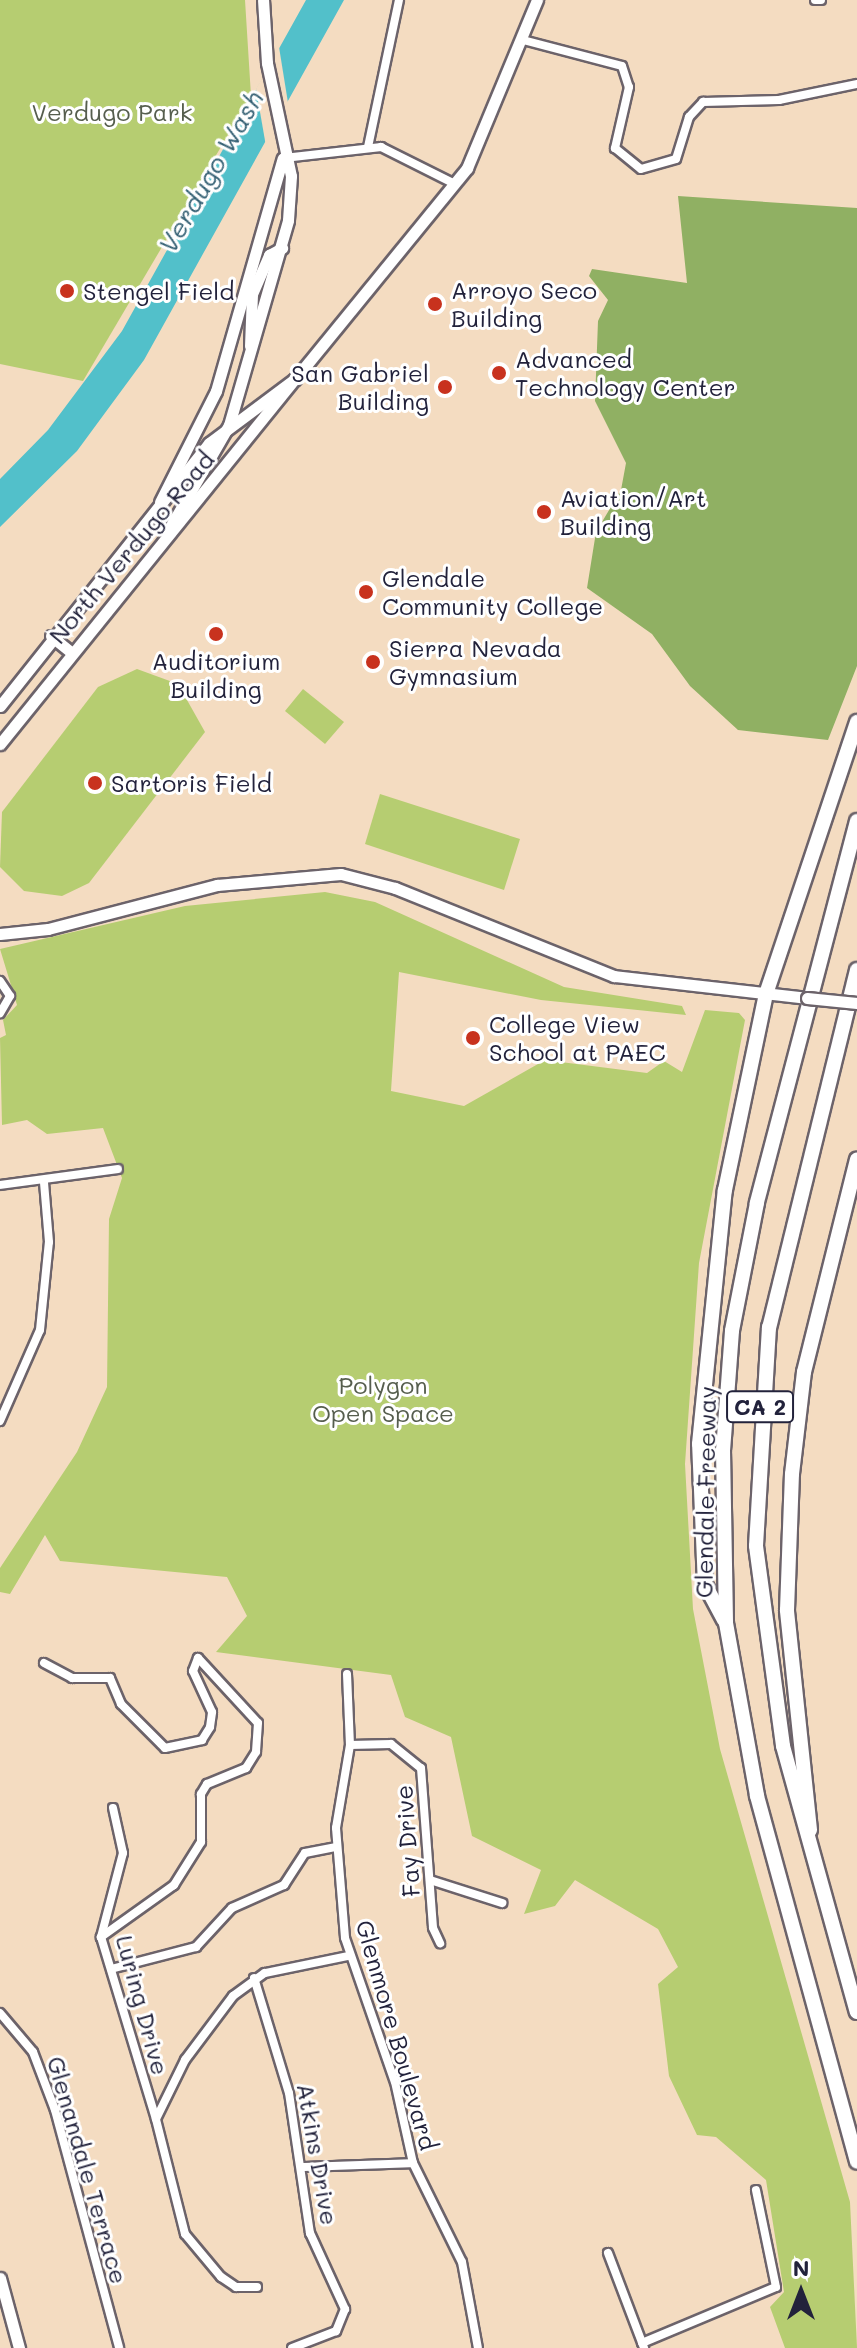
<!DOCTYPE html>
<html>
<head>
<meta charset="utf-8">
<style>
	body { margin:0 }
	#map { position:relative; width:857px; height:2348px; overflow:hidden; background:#f4dcc1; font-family:Mali,sans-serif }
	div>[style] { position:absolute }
	.green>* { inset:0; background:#b6cd71 }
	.forest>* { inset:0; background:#90b063 }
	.water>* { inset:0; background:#52c0ca }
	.pier>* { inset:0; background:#f4dcc1 }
	.roads { filter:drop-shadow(2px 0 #6c636a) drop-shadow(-2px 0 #6c636a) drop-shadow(0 2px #6c636a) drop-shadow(0 -2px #6c636a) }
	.street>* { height:8px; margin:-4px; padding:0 4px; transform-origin:4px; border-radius:4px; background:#fff }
	.secondary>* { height:11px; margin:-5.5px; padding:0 5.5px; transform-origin:5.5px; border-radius:5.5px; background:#fff }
	.highway>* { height:14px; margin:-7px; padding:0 7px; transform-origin:7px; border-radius:7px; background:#fff }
	.bridges { filter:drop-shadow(2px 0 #6c636a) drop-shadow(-2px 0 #6c636a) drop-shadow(0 2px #6c636a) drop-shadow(0 -2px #6c636a) }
	.secondary-bridge>* { height:11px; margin:-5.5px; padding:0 5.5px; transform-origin:5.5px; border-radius:5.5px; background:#fff }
	.dots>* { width:22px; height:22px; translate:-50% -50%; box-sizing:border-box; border:4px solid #fff; border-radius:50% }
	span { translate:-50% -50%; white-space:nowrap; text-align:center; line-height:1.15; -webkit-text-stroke:6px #fff; paint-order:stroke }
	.shield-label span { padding:2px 6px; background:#fff; border:2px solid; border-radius:6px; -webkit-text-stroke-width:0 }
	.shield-label { font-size:22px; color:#22223b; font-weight:700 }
	.park-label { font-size:24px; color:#565e4e }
	.poi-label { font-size:24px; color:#22223b }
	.left { translate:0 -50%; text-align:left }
	.right { translate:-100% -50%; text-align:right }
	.street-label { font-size:24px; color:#22223b }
	.water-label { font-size:26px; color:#356174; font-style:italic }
	.north { position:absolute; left:761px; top:2252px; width:80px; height:80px; -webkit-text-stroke:6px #fff; paint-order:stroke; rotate:0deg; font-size:22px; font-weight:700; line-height:32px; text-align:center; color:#22223b }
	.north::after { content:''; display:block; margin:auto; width:28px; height:36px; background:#22223b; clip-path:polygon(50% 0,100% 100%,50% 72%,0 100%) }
</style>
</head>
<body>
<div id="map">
	<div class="green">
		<div style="clip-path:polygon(0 0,245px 0,251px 96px,83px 381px,0 364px)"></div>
		<div style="clip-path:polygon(137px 669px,178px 684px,205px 732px,89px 883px,62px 896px,24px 891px,0 867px,2px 812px,98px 687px)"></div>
		<div style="clip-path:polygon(303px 689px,344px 722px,325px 744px,285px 711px)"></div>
		<div style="clip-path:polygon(380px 794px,520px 839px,504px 890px,365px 844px)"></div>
		<div style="clip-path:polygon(325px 892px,375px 902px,564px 987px,682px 1006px,686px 1015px,541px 1000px,399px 972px,391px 1091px,464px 1106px,545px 1060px,647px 1073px,664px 1061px,682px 1072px,705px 1010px,739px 1013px,745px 1020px,699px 1263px,685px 1464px,693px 1609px,720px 1749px,850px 2202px,857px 2348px,785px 2348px,770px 2307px,784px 2292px,766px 2180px,716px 2137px,697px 2135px,669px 2076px,658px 1984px,678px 1967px,658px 1929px,575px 1880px,555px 1906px,524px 1914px,541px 1870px,472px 1836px,451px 1737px,405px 1717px,391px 1675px,216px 1652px,247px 1616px,227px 1577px,60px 1561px,45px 1535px,10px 1594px,0 1592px,0 1568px,77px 1452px,107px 1387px,109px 1219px,122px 1178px,103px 1128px,47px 1134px,27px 1120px,2px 1125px,0 1038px,6px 1035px,3px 1020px,17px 1005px,0 949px,185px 906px)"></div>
	</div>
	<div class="forest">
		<div style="clip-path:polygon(678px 196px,857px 208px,857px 666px,828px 740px,738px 730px,690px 686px,652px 634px,587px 588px,596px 532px,621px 490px,626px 463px,595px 401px,598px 321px,608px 300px,589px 276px,592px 269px,687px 283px)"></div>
	</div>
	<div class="water">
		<div style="clip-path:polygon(306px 0,344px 0,144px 360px,77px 451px,0 527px,0 479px,48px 430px,122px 331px)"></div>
	</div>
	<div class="pier">
		<div style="clip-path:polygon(279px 47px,289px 109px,267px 152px,256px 89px)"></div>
	</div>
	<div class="roads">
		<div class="street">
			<div style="left:815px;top:0;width:6px"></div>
			<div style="left:523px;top:40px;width:102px;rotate:14.7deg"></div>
			<div style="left:622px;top:66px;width:22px;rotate:72deg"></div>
			<div style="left:629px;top:87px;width:63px;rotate:102.9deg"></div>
			<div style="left:615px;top:148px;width:33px;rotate:39deg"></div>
			<div style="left:641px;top:169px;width:36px;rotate:-16deg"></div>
			<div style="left:676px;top:159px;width:44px;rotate:-72.8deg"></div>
			<div style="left:689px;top:117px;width:21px;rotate:-47deg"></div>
			<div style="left:703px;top:102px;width:76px;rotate:-1.5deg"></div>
			<div style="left:779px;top:100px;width:80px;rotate:-11.6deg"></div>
			<div style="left:368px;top:147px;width:150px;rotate:-78.1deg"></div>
			<div style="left:284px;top:158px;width:98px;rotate:-6.5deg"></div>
			<div style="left:381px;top:147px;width:83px;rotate:26.6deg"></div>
			<div style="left:0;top:981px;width:18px;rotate:56deg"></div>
			<div style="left:10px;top:996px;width:20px;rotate:120deg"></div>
			<div style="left:0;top:1185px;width:119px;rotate:-7.7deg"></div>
			<div style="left:0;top:1421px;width:99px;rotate:-66.3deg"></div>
			<div style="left:40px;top:1330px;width:88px;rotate:-84.2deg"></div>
			<div style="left:49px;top:1242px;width:60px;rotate:-94.8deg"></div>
			<div style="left:44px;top:1663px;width:32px;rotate:28deg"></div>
			<div style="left:72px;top:1678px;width:38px"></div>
			<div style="left:110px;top:1678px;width:28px;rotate:67deg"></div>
			<div style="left:121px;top:1704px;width:62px;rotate:45deg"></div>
			<div style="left:165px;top:1748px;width:38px;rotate:-12deg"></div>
			<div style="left:202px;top:1740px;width:15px;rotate:-58deg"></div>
			<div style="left:210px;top:1727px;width:15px;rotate:-82deg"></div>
			<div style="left:212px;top:1712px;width:45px;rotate:-114.9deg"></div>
			<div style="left:193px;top:1671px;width:14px;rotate:-69deg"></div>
			<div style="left:198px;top:1658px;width:88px;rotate:47.3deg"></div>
			<div style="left:258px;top:1723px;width:29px;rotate:94deg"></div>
			<div style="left:256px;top:1752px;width:19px;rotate:122deg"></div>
			<div style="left:246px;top:1768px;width:42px;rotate:157.7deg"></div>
			<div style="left:207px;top:1784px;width:12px;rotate:121deg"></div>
			<div style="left:201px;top:1794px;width:48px;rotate:90deg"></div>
			<div style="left:201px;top:1842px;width:51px;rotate:122.1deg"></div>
			<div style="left:174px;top:1885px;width:90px;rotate:144.5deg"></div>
			<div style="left:347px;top:1674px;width:71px;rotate:87.6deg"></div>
			<div style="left:350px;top:1745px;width:84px;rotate:99.6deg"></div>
			<div style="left:336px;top:1828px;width:110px;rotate:85.3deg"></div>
			<div style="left:345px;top:1938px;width:152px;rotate:70.9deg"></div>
			<div style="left:395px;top:2082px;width:83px;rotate:77.5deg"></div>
			<div style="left:413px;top:2163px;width:110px;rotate:63.7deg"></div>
			<div style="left:462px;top:2262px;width:87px;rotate:79.5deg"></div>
			<div style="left:350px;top:1745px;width:41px;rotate:-1.4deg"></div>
			<div style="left:391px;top:1744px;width:38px;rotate:39deg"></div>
			<div style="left:421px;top:1768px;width:160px;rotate:85.7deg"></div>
			<div style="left:433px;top:1928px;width:17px;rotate:65deg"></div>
			<div style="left:113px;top:1808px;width:46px;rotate:77.5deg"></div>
			<div style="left:123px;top:1853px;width:87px;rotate:104.7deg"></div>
			<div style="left:101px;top:1937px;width:190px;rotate:73.2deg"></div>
			<div style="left:430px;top:1880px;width:76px;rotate:17.7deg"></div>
			<div style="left:111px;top:1969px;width:88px;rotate:-14.5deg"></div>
			<div style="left:196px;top:1947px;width:53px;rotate:-47.3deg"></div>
			<div style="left:232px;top:1908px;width:57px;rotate:-23.9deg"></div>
			<div style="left:284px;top:1885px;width:38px;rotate:-57deg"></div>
			<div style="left:305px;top:1853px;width:32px;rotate:-11deg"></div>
			<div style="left:254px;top:1978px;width:120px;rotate:73.1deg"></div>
			<div style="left:289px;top:2093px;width:142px;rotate:81.5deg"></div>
			<div style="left:310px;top:2233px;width:84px;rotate:65.3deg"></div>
			<div style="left:345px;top:2309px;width:24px;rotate:112deg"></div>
			<div style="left:336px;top:2331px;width:47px;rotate:158.9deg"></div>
			<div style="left:0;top:2013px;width:51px;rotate:49.8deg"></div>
			<div style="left:33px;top:2052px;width:62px;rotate:69.2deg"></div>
			<div style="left:55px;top:2110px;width:246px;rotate:74.9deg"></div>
			<div style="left:301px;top:2167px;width:112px;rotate:-2deg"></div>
			<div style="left:608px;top:2253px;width:102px;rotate:69.2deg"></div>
			<div style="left:257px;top:2287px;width:21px;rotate:180deg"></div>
			<div style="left:236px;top:2287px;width:18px;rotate:-146deg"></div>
			<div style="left:221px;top:2277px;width:56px;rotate:-129.9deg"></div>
			<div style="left:185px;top:2234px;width:119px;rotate:-104.2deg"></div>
			<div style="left:156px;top:2119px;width:66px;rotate:-63.8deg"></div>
			<div style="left:185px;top:2060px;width:80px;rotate:-53.1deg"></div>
			<div style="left:233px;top:1996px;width:39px;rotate:-36deg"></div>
			<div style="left:265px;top:1973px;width:85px;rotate:-11.6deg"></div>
			<div style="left:642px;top:2343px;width:145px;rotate:-22.7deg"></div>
			<div style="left:776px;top:2287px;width:99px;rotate:-101.7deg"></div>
		</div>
		<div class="secondary">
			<div style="left:250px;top:346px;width:52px;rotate:-87.8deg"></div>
			<div style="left:252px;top:294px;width:43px;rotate:-66.4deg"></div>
			<div style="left:269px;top:255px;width:15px;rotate:-28deg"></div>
			<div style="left:160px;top:502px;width:124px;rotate:-63.2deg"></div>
			<div style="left:216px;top:391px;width:242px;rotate:-74deg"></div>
			<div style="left:169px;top:529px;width:120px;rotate:-60deg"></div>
			<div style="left:229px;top:425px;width:213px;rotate:-73.9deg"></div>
			<div style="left:288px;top:220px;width:44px;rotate:-86.1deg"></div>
			<div style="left:291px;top:176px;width:116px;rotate:-102deg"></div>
			<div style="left:267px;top:63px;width:63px;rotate:-93.6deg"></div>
			<div style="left:51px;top:636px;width:27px;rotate:39deg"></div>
			<div style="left:0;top:706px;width:336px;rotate:-51.5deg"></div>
			<div style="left:209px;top:443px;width:107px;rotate:-36.7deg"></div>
			<div style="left:295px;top:379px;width:272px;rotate:-50.8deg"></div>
			<div style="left:467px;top:168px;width:182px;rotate:-67.4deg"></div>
			<div style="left:0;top:744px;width:469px;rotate:-51.1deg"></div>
			<div style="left:0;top:934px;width:48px;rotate:-5.9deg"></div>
			<div style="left:48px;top:929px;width:175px;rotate:-14.6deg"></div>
			<div style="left:217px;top:885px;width:124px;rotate:-5.1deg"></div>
			<div style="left:341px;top:874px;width:56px;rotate:14.5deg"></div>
			<div style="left:395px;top:888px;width:236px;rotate:21.9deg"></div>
			<div style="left:614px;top:976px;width:194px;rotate:6.5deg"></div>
			<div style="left:0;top:2278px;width:73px;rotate:74.8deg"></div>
		</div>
		<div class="highway">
			<div style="left:857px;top:821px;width:395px;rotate:104.7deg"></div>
			<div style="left:757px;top:1203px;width:130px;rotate:101.1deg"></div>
			<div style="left:732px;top:1331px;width:119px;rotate:94.3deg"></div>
			<div style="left:723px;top:1450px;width:173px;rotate:89deg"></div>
			<div style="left:726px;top:1623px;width:176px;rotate:79.8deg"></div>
			<div style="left:757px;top:1796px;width:379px;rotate:74.7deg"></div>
			<div style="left:857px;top:970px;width:368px;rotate:103.8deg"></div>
			<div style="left:769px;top:1327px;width:219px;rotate:93.4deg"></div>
			<div style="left:756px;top:1546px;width:202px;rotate:82.3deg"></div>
			<div style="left:783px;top:1746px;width:276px;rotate:74.5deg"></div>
			<div style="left:724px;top:1620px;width:40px;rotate:-118deg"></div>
			<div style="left:705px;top:1585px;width:141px;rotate:-92.4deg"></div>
			<div style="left:699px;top:1444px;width:255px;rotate:-84.2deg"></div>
			<div style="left:725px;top:1190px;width:200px;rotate:-78.2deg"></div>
			<div style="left:766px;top:994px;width:287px;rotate:-71.5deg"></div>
			<div style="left:810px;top:1830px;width:221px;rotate:-96deg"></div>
			<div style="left:787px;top:1610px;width:136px;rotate:-87.9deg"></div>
			<div style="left:792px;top:1474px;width:103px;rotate:-83.3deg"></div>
			<div style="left:804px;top:1372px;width:219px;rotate:-76deg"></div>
		</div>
	</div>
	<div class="bridges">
		<div class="secondary-bridge">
			<div style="left:807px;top:998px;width:50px;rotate:5.7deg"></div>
		</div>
	</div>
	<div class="dots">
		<div style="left:67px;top:291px;background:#c8321e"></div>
		<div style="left:435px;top:304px;background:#c8321e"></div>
		<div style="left:499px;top:373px;background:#c8321e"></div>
		<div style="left:445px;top:387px;background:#c8321e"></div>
		<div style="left:544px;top:512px;background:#c8321e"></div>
		<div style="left:366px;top:592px;background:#c8321e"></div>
		<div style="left:216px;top:634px;background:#c8321e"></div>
		<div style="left:373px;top:662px;background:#c8321e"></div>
		<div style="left:95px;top:783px;background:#c8321e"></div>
		<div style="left:473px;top:1038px;background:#c8321e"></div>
	</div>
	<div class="shield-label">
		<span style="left:760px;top:1407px">CA 2</span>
	</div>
	<div class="park-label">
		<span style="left:112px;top:112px">Verdugo Park</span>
		<span style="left:383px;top:1399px">Polygon<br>Open Space</span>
	</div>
	<div class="poi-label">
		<span class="left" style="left:451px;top:304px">Arroyo Seco<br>Building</span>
		<span class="left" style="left:83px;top:291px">Stengel Field</span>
		<span class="left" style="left:515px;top:373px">Advanced<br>Technology Center</span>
		<span class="right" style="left:429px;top:387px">San Gabriel<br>Building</span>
		<span class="left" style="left:560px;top:512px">Aviation/Art<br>Building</span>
		<span class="left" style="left:382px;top:592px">Glendale<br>Community College</span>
		<span class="left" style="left:389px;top:662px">Sierra Nevada<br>Gymnasium</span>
		<span style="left:216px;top:675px">Auditorium<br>Building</span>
		<span class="left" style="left:111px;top:783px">Sartoris Field</span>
		<span class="left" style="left:489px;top:1038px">College View<br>School at PAEC</span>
	</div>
	<div class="street-label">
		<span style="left:131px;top:547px;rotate:-50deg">North Verdugo Road</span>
		<span style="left:705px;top:1492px;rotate:-89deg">Glendale Freeway</span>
		<span style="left:407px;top:1841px;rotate:-94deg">Fay Drive</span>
		<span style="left:143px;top:2005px;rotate:75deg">Luring Drive</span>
		<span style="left:397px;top:2035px;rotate:74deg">Glenmore Boulevard</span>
		<span style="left:318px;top:2154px;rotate:80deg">Atkins Drive</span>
		<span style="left:88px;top:2170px;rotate:74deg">Glenandale Terrace</span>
	</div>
	<div class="water-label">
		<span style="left:211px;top:172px;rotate:-60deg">Verdugo Wash</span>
	</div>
	<div class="north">N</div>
</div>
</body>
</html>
